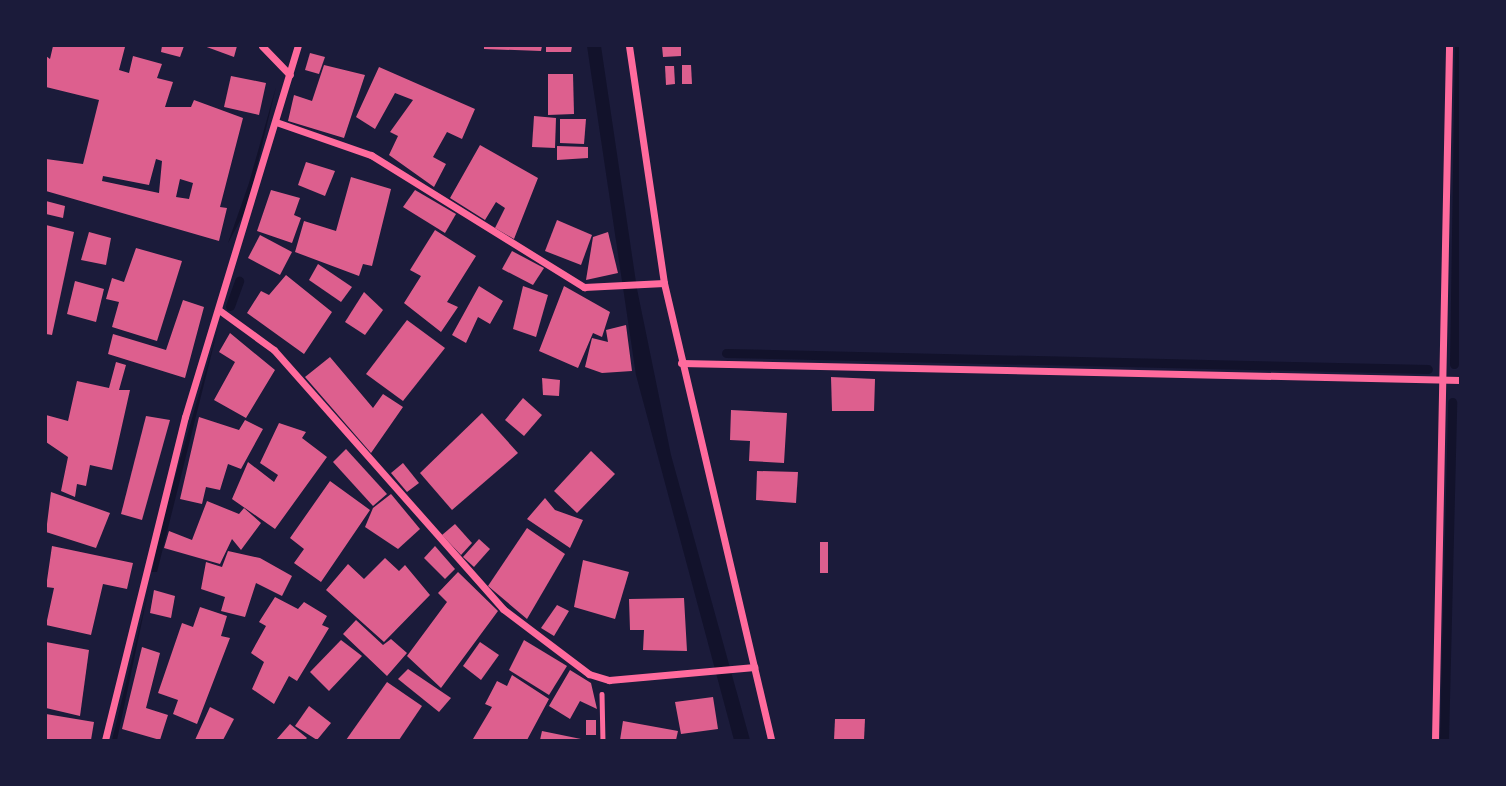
<!DOCTYPE html>
<html>
<head>
<meta charset="utf-8">
<style>
	body { margin:0 }
	#map { position:relative; width:1506px; height:786px; overflow:hidden; background:#1b1b3a; font-family:Barlow,sans-serif }
	div>[style] { position:absolute }
	.water>* { inset:0; background:#12122b }
	.stream>* { height:9px; margin:-4.5px; padding:0 4.5px; transform-origin:4.5px; border-radius:4.5px; background:#12122b }
	.building>* { inset:0; background:#dd5f8e }
	.path>* { height:4.5px; margin:-2.25px; padding:0 2.25px; transform-origin:2.25px; border-radius:2.25px; background:#ff6b9d }
	.minor>* { height:7px; margin:-3.5px; padding:0 3.5px; transform-origin:3.5px; border-radius:3.5px; background:#ff6b9d }
	span { translate:-50% -50%; white-space:nowrap; text-align:center; line-height:1.15; -webkit-text-stroke:7px #1b1b3a; paint-order:stroke }
	.frame { position:absolute; inset:0; border:47px solid #1b1b3a; pointer-events:none }
</style>
</head>
<body>
<div id="map">
	<div class="water">
		<div style="clip-path:polygon(587px 46px,601px 46px,637px 289px,671px 455px,750px 740px,734px 740px,636px 375px)"></div>
		<div style="clip-path:polygon(276px 87px,247px 208px,228px 243px,249px 183px)"></div>
		<div style="clip-path:polygon(218px 328px,157px 572px,152px 572px,161px 526px)"></div>
		<div style="clip-path:polygon(149px 588px,117px 740px,112px 740px,115px 728px)"></div>
	</div>
	<div class="stream">
		<div style="left:230px;top:306px;width:27px;rotate:-70deg"></div>
		<div style="left:726px;top:353px;width:702px;rotate:1.31deg"></div>
		<div style="left:1454px;top:364px;width:318px;rotate:-89.1deg"></div>
		<div style="left:1444px;top:740px;width:338px;rotate:-88.6deg"></div>
	</div>
	<div class="building">
		<div style="clip-path:polygon(evenodd,53px 46px,125px 47px,119px 70px,129px 73px,133px 56px,162px 64px,157px 78px,173px 82px,165px 107px,191px 107px,194px 100px,243px 118px,220px 207px,227px 208px,219px 241px,46px 191px,46px 159px,83px 164px,99px 100px,46px 87px,46px 56px,50px 59px,53px 46px,156px 159px,162px 161px,159px 193px,102px 181px,103px 176px,149px 185px,156px 159px,53px 46px,180px 179px,193px 183px,189px 199px,176px 197px,180px 179px)"></div>
		<div style="clip-path:polygon(162px 46px,184px 46px,180px 57px,161px 52px)"></div>
		<div style="clip-path:polygon(204px 46px,237px 46px,234px 57px)"></div>
		<div style="clip-path:polygon(484px 46px,542px 46px,541px 51px,484px 49px)"></div>
		<div style="clip-path:polygon(546px 46px,572px 46px,571px 52px,546px 52px)"></div>
		<div style="clip-path:polygon(662px 46px,681px 46px,681px 56px,663px 57px)"></div>
		<div style="clip-path:polygon(310px 53px,325px 57px,319px 74px,305px 70px)"></div>
		<div style="clip-path:polygon(324px 65px,365px 75px,344px 138px,288px 121px,294px 95px,312px 101px)"></div>
		<div style="clip-path:polygon(682px 65px,691px 65px,692px 84px,682px 84px)"></div>
		<div style="clip-path:polygon(665px 66px,674px 66px,675px 84px,666px 85px)"></div>
		<div style="clip-path:polygon(379px 67px,475px 109px,462px 139px,447px 132px,433px 157px,446px 164px,434px 187px,389px 155px,398px 136px,390px 132px,413px 100px,395px 93px,375px 129px,356px 117px)"></div>
		<div style="clip-path:polygon(548px 74px,573px 74px,574px 114px,548px 115px)"></div>
		<div style="clip-path:polygon(231px 76px,266px 83px,259px 115px,224px 107px)"></div>
		<div style="clip-path:polygon(534px 116px,556px 118px,555px 148px,532px 147px)"></div>
		<div style="clip-path:polygon(560px 119px,586px 119px,584px 144px,560px 143px)"></div>
		<div style="clip-path:polygon(480px 145px,538px 178px,514px 239px,495px 228px,505px 208px,496px 202px,485px 220px,450px 198px)"></div>
		<div style="clip-path:polygon(557px 146px,588px 147px,588px 158px,557px 160px)"></div>
		<div style="clip-path:polygon(306px 162px,335px 171px,325px 196px,298px 185px)"></div>
		<div style="clip-path:polygon(351px 177px,391px 189px,372px 266px,363px 264px,359px 276px,295px 252px,304px 221px,336px 231px)"></div>
		<div style="clip-path:polygon(271px 190px,300px 198px,294px 215px,301px 218px,292px 243px,257px 231px)"></div>
		<div style="clip-path:polygon(415px 190px,456px 214px,445px 233px,403px 207px)"></div>
		<div style="clip-path:polygon(46px 201px,65px 206px,63px 218px,46px 214px)"></div>
		<div style="clip-path:polygon(557px 220px,592px 235px,581px 265px,545px 251px)"></div>
		<div style="clip-path:polygon(46px 225px,74px 232px,52px 335px,46px 334px)"></div>
		<div style="clip-path:polygon(435px 230px,476px 256px,447px 302px,458px 307px,441px 332px,404px 303px,421px 276px,410px 270px)"></div>
		<div style="clip-path:polygon(89px 232px,111px 238px,106px 265px,81px 260px)"></div>
		<div style="clip-path:polygon(608px 232px,618px 273px,586px 280px,593px 237px)"></div>
		<div style="clip-path:polygon(260px 235px,292px 252px,280px 275px,248px 258px)"></div>
		<div style="clip-path:polygon(136px 248px,182px 261px,157px 341px,112px 327px,119px 302px,106px 299px,112px 278px,124px 282px)"></div>
		<div style="clip-path:polygon(512px 251px,544px 268px,533px 285px,502px 269px)"></div>
		<div style="clip-path:polygon(318px 264px,352px 287px,341px 302px,309px 280px)"></div>
		<div style="clip-path:polygon(286px 275px,332px 312px,304px 354px,247px 313px,261px 291px,269px 295px)"></div>
		<div style="clip-path:polygon(75px 281px,104px 289px,96px 322px,67px 314px)"></div>
		<div style="clip-path:polygon(479px 286px,503px 301px,490px 324px,478px 317px,466px 343px,452px 335px)"></div>
		<div style="clip-path:polygon(523px 286px,548px 295px,536px 337px,513px 329px)"></div>
		<div style="clip-path:polygon(564px 286px,610px 312px,602px 337px,593px 333px,578px 368px,539px 351px)"></div>
		<div style="clip-path:polygon(364px 292px,383px 310px,365px 335px,345px 322px)"></div>
		<div style="clip-path:polygon(183px 300px,204px 307px,185px 378px,108px 354px,113px 334px,166px 350px)"></div>
		<div style="clip-path:polygon(407px 320px,445px 348px,403px 401px,366px 374px)"></div>
		<div style="clip-path:polygon(626px 325px,632px 371px,602px 373px,585px 367px,592px 338px,608px 342px,606px 330px)"></div>
		<div style="clip-path:polygon(230px 333px,275px 370px,246px 418px,214px 400px,235px 362px,219px 352px)"></div>
		<div style="clip-path:polygon(330px 357px,373px 408px,383px 394px,403px 407px,371px 453px,305px 377px)"></div>
		<div style="clip-path:polygon(116px 362px,126px 365px,119px 390px,130px 390px,112px 470px,90px 465px,86px 486px,77px 484px,75px 497px,61px 491px,68px 457px,46px 442px,46px 415px,68px 421px,77px 381px,109px 388px)"></div>
		<div style="clip-path:polygon(831px 377px,875px 379px,874px 411px,832px 411px)"></div>
		<div style="clip-path:polygon(542px 378px,560px 380px,559px 396px,543px 395px)"></div>
		<div style="clip-path:polygon(523px 398px,542px 415px,524px 436px,505px 420px)"></div>
		<div style="clip-path:polygon(731px 410px,787px 413px,784px 463px,749px 461px,750px 441px,730px 440px)"></div>
		<div style="clip-path:polygon(482px 413px,518px 453px,452px 510px,420px 473px)"></div>
		<div style="clip-path:polygon(146px 416px,170px 420px,142px 520px,121px 514px)"></div>
		<div style="clip-path:polygon(199px 417px,239px 430px,245px 420px,263px 429px,241px 469px,228px 464px,220px 490px,206px 487px,202px 504px,180px 499px)"></div>
		<div style="clip-path:polygon(279px 423px,306px 432px,302px 438px,327px 457px,275px 529px,232px 499px,248px 462px,274px 482px,278px 475px,260px 463px)"></div>
		<div style="clip-path:polygon(346px 449px,387px 494px,373px 506px,333px 462px)"></div>
		<div style="clip-path:polygon(591px 451px,615px 474px,577px 513px,554px 491px)"></div>
		<div style="clip-path:polygon(403px 463px,419px 483px,407px 492px,391px 473px)"></div>
		<div style="clip-path:polygon(757px 471px,798px 472px,796px 503px,756px 500px)"></div>
		<div style="clip-path:polygon(330px 481px,370px 510px,321px 582px,294px 563px,304px 549px,290px 538px)"></div>
		<div style="clip-path:polygon(51px 492px,110px 513px,96px 548px,46px 532px)"></div>
		<div style="clip-path:polygon(391px 494px,420px 529px,398px 549px,365px 527px,373px 508px)"></div>
		<div style="clip-path:polygon(545px 498px,555px 510px,583px 520px,570px 548px,527px 519px)"></div>
		<div style="clip-path:polygon(207px 501px,239px 514px,244px 508px,261px 523px,241px 550px,232px 539px,220px 564px,164px 548px,169px 531px,192px 540px)"></div>
		<div style="clip-path:polygon(455px 524px,472px 543px,461px 555px,442px 535px)"></div>
		<div style="clip-path:polygon(527px 528px,565px 554px,527px 619px,488px 586px)"></div>
		<div style="clip-path:polygon(479px 539px,490px 549px,474px 567px,463px 557px)"></div>
		<div style="clip-path:polygon(820px 542px,828px 542px,828px 573px,820px 573px)"></div>
		<div style="clip-path:polygon(52px 546px,133px 563px,127px 589px,103px 584px,91px 635px,46px 625px,54px 588px,46px 587px)"></div>
		<div style="clip-path:polygon(435px 546px,455px 569px,445px 579px,424px 558px)"></div>
		<div style="clip-path:polygon(228px 551px,260px 558px,292px 576px,282px 596px,256px 583px,245px 617px,221px 611px,225px 597px,201px 589px,206px 562px,222px 567px)"></div>
		<div style="clip-path:polygon(385px 558px,399px 571px,405px 565px,430px 595px,384px 642px,326px 590px,348px 564px,364px 579px)"></div>
		<div style="clip-path:polygon(583px 560px,629px 572px,615px 619px,574px 607px)"></div>
		<div style="clip-path:polygon(458px 572px,498px 611px,441px 688px,407px 656px,447px 602px,438px 593px)"></div>
		<div style="clip-path:polygon(154px 590px,175px 596px,171px 618px,150px 613px)"></div>
		<div style="clip-path:polygon(275px 597px,298px 609px,304px 602px,327px 616px,322px 625px,329px 628px,297px 681px,289px 676px,274px 704px,252px 689px,264px 662px,251px 653px,266px 626px,259px 622px)"></div>
		<div style="clip-path:polygon(684px 598px,687px 651px,643px 650px,644px 630px,630px 630px,629px 599px)"></div>
		<div style="clip-path:polygon(557px 605px,569px 611px,554px 636px,541px 628px)"></div>
		<div style="clip-path:polygon(200px 607px,227px 616px,221px 636px,230px 638px,197px 724px,173px 714px,178px 700px,158px 693px,182px 623px,193px 627px)"></div>
		<div style="clip-path:polygon(356px 620px,383px 645px,391px 639px,407px 653px,387px 676px,343px 634px)"></div>
		<div style="clip-path:polygon(341px 640px,362px 656px,329px 691px,310px 672px)"></div>
		<div style="clip-path:polygon(524px 640px,567px 666px,549px 695px,509px 670px)"></div>
		<div style="clip-path:polygon(46px 642px,89px 650px,80px 716px,46px 708px)"></div>
		<div style="clip-path:polygon(480px 642px,499px 655px,481px 680px,463px 666px)"></div>
		<div style="clip-path:polygon(142px 647px,160px 653px,146px 708px,168px 715px,160px 740px,122px 729px)"></div>
		<div style="clip-path:polygon(408px 669px,451px 698px,439px 712px,398px 679px)"></div>
		<div style="clip-path:polygon(570px 670px,591px 683px,597px 709px,580px 701px,570px 719px,549px 706px)"></div>
		<div style="clip-path:polygon(512px 675px,549px 699px,527px 740px,473px 739px,492px 707px,485px 704px,497px 681px,507px 686px)"></div>
		<div style="clip-path:polygon(387px 682px,422px 706px,399px 740px,346px 740px)"></div>
		<div style="clip-path:polygon(713px 697px,718px 729px,681px 734px,675px 702px)"></div>
		<div style="clip-path:polygon(309px 706px,331px 723px,317px 740px,295px 726px)"></div>
		<div style="clip-path:polygon(210px 707px,234px 719px,223px 740px,195px 740px)"></div>
		<div style="clip-path:polygon(46px 714px,94px 722px,91px 740px,46px 740px)"></div>
		<div style="clip-path:polygon(835px 719px,865px 719px,864px 740px,834px 740px)"></div>
		<div style="clip-path:polygon(586px 720px,596px 720px,596px 735px,586px 735px)"></div>
		<div style="clip-path:polygon(623px 721px,678px 731px,676px 740px,620px 740px)"></div>
		<div style="clip-path:polygon(290px 724px,307px 738px,305px 740px,276px 740px)"></div>
		<div style="clip-path:polygon(542px 731px,581px 739px,581px 740px,540px 740px)"></div>
	</div>
	<div class="path">
		<div style="left:602px;top:694px;width:46px;rotate:88.8deg"></div>
	</div>
	<div class="minor">
		<div style="left:262px;top:46px;width:40px;rotate:46deg"></div>
		<div style="left:629px;top:46px;width:240px;rotate:81.6deg"></div>
		<div style="left:664px;top:283px;width:469px;rotate:76.8deg"></div>
		<div style="left:276px;top:122px;width:101px;rotate:19.2deg"></div>
		<div style="left:371px;top:155px;width:251px;rotate:31.8deg"></div>
		<div style="left:584px;top:287px;width:80px;rotate:-2.9deg"></div>
		<div style="left:219px;top:310px;width:68px;rotate:36deg"></div>
		<div style="left:274px;top:350px;width:346px;rotate:48.5deg"></div>
		<div style="left:503px;top:609px;width:108px;rotate:37.1deg"></div>
		<div style="left:589px;top:674px;width:21px;rotate:17deg"></div>
		<div style="left:609px;top:680px;width:146px;rotate:-5.1deg"></div>
		<div style="left:681px;top:363px;width:779px;rotate:1.25deg"></div>
		<div style="left:105px;top:740px;width:333px;rotate:-76.1deg"></div>
		<div style="left:185px;top:417px;width:388px;rotate:-73.1deg"></div>
		<div style="left:1435px;top:740px;width:694px;rotate:-88.84deg"></div>
	</div>
	<div class="frame"></div>
</div>
</body>
</html>
